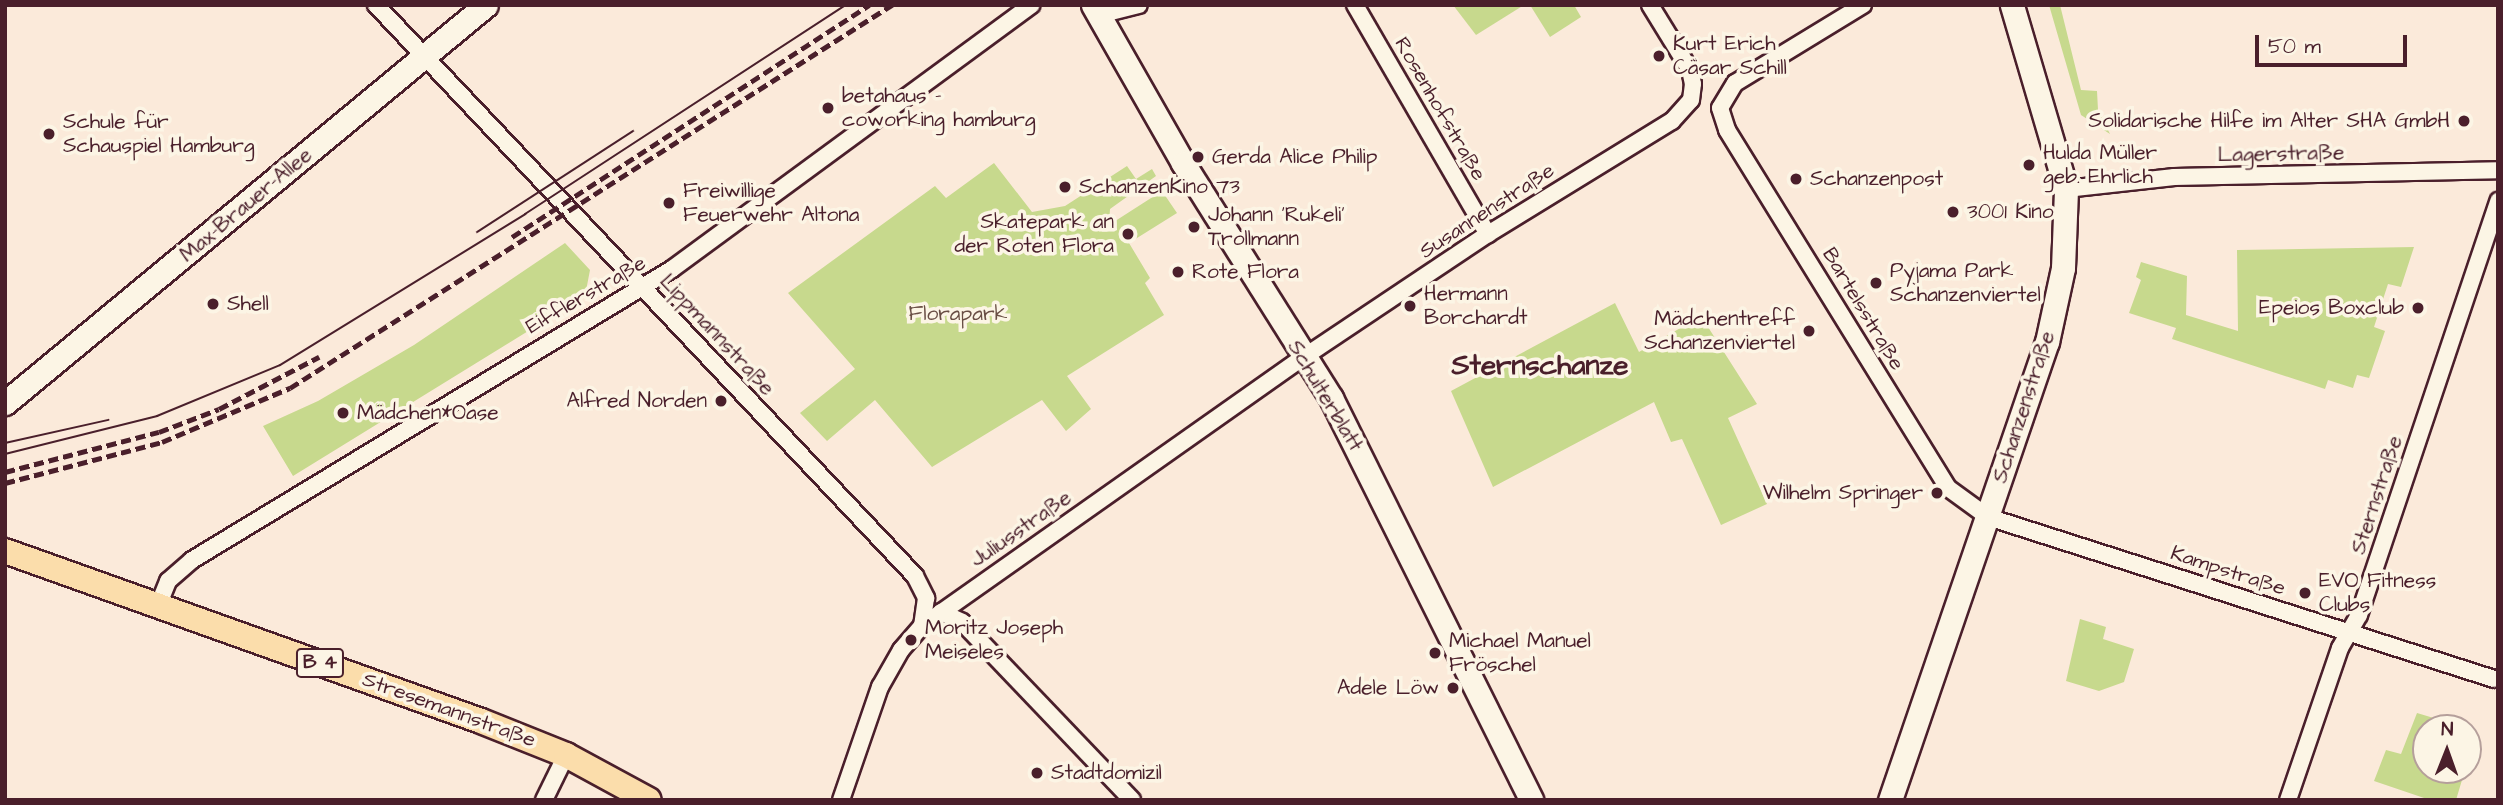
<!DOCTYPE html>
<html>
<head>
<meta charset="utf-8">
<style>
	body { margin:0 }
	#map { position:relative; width:2503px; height:805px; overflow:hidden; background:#fbeada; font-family:"Architects Daughter",sans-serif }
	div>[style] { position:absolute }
	.green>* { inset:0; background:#c7d98d }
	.roads { filter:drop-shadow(2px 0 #4a1f2b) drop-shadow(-2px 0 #4a1f2b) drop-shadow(0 2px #4a1f2b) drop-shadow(0 -2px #4a1f2b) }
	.street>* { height:16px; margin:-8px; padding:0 8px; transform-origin:8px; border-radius:8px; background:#fcf5e5 }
	.secondary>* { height:23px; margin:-11.5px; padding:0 11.5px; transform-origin:11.5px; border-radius:11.5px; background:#fcf5e5 }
	.primary>* { height:24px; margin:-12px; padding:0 12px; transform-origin:12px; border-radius:12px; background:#fbddab }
	.tram>* { height:2px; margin:-1px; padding:0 1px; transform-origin:1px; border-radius:1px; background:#4a1f2b }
	.rail>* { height:5px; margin-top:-2.5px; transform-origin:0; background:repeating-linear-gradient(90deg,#4a1f2b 0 10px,transparent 0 15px) }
	.dots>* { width:19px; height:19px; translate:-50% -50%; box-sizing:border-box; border:4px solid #fcf5e5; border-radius:50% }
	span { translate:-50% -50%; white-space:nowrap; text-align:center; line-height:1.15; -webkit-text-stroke:7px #fcf5e5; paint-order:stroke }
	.shield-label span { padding:2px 5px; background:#fcf5e5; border:2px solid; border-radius:5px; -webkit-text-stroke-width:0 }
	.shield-label { font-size:19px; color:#4a1f2b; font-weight:700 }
	.poi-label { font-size:21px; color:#4a1f2b }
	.left { translate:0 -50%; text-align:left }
	.right { translate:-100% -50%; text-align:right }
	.street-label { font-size:21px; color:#4a1f2b }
	.park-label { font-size:21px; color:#694e44 }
	.district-label { font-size:28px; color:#4a1f2b; font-weight:700 }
	.frame { position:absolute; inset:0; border:7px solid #4a1f2b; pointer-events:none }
	.north { position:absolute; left:2412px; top:714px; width:70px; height:70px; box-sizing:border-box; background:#fcf5e5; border:2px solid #b59f9b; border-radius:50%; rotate:1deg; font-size:19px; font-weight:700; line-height:28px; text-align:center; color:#4a1f2b }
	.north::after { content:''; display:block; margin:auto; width:24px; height:32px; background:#4a1f2b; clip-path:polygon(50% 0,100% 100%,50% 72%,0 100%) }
	.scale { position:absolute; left:2255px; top:35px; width:152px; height:32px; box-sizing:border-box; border:4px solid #4a1f2b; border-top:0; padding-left:9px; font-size:21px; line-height:24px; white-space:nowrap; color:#4a1f2b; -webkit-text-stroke:5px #fcf5e5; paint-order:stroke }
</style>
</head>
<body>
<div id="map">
	<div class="green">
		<div style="clip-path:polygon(1453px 5px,1524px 5px,1476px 35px)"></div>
		<div style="clip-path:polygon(1530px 5px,1574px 5px,1581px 17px,1550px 37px)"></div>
		<div style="clip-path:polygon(2049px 5px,2060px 5px,2081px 90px,2097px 91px,2098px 110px,2110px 134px,2081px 115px)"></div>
		<div style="clip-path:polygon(994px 163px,1032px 212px,1065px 206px,1127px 166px,1136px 179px,1152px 169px,1156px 176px,1110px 209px,1109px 225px,1162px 191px,1177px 213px,1129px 243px,1150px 278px,1145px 283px,1164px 315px,1067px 376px,1091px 409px,1066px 431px,1042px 400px,932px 467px,875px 400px,827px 441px,800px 413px,855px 369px,788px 293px,935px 186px,946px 198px)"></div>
		<div style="clip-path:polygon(565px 243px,590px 270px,585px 296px,293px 476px,263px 426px,318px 401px,414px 345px)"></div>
		<div style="clip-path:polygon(2414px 247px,2401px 287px,2388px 284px,2374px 327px,2385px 331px,2369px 378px,2357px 375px,2353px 388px,2328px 380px,2325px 389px,2172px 339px,2176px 328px,2129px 313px,2141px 280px,2136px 277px,2141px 262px,2187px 276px,2186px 315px,2238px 331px,2237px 250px)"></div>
		<div style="clip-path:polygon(1615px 303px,1639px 352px,1701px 316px,1757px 404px,1728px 418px,1767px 504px,1721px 525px,1682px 439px,1671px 442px,1654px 402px,1493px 487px,1451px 391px)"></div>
		<div style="clip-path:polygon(2080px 619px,2106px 627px,2103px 639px,2134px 649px,2124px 682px,2099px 691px,2066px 681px)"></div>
		<div style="clip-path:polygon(2417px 713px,2467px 728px,2426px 728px,2426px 770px,2465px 770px,2456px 800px,2430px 800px,2374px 781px,2386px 750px,2401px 754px)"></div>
	</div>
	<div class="roads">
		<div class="street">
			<div style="left:376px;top:5px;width:785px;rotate:46.65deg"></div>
			<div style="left:915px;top:576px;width:25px;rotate:63deg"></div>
			<div style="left:926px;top:598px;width:28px;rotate:98deg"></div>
			<div style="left:1355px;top:5px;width:265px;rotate:59.9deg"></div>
			<div style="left:1863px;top:5px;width:150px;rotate:148.6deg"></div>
			<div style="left:1735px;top:83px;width:29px;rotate:121deg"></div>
			<div style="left:1720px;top:108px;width:23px;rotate:72deg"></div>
			<div style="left:1727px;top:130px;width:421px;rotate:58.3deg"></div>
			<div style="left:1948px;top:488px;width:49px;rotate:35.9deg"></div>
			<div style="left:1988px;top:517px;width:531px;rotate:17.75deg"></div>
			<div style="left:1099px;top:15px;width:41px;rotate:-14deg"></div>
			<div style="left:2066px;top:189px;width:109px;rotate:-6.3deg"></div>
			<div style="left:2174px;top:177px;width:324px;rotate:-1.2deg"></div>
			<div style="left:158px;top:606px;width:27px;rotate:-68deg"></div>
			<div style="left:168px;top:581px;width:32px;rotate:-41deg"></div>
			<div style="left:192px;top:560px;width:561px;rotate:-31.23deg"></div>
			<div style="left:672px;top:269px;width:446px;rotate:-36.3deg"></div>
			<div style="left:941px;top:612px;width:23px;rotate:25deg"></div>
			<div style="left:962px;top:622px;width:246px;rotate:46.3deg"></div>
			<div style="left:544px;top:800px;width:50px;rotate:-63.9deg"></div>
			<div style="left:841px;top:800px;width:120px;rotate:-71deg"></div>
			<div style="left:880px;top:687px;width:43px;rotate:-60.4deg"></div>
			<div style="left:901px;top:650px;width:32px;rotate:-49deg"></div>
			<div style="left:922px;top:626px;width:467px;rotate:-35.2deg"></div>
			<div style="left:1304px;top:357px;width:221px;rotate:-33.8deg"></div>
			<div style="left:1488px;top:234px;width:216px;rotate:-31.6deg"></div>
			<div style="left:1672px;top:121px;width:28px;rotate:-48deg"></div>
			<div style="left:1691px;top:100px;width:16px;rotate:-83deg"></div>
			<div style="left:1693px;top:84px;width:14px;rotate:-102deg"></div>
			<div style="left:1690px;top:70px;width:76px;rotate:-121.6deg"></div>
			<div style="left:2288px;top:800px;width:161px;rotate:-71.1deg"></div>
			<div style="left:2340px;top:648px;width:38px;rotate:-60deg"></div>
			<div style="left:2359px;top:615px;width:437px;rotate:-71.4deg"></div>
		</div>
		<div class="secondary">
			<div style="left:1093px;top:5px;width:182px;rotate:60.3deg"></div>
			<div style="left:1183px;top:163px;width:278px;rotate:57.8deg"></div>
			<div style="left:1331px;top:398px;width:449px;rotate:63.5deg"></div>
			<div style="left:5px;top:403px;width:624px;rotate:-39.61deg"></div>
			<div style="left:1890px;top:800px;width:484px;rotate:-71.1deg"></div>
			<div style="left:2047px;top:342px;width:76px;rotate:-77.8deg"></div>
			<div style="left:2063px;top:268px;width:79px;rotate:-87.8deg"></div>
			<div style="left:2066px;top:189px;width:192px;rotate:-106.4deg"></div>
		</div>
		<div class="primary">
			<div style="left:5px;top:551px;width:505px;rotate:19.65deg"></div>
			<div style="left:481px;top:721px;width:92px;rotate:21.8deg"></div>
			<div style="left:566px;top:755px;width:94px;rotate:28.5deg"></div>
		</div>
	</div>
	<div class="tram">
		<div style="left:477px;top:232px;width:186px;rotate:-32.9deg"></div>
		<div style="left:5px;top:443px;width:106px;rotate:-12.6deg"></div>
		<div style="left:5px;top:454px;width:157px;rotate:-14deg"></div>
		<div style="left:157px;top:416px;width:133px;rotate:-22.5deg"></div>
		<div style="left:280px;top:365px;width:288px;rotate:-31.6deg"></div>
		<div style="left:525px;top:214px;width:382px;rotate:-33.1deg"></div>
	</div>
	<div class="rail">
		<div style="left:512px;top:237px;width:426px;rotate:-33deg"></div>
		<div style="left:5px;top:472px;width:159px;rotate:-14.6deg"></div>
		<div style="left:159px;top:432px;width:64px;rotate:-21deg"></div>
		<div style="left:219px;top:409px;width:113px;rotate:-27.5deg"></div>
		<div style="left:5px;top:483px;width:162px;rotate:-14.6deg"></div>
		<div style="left:162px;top:442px;width:139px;rotate:-22.9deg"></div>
		<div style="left:290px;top:388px;width:714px;rotate:-32.47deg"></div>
	</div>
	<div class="dots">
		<div style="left:1659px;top:56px;background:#4a1f2b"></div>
		<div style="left:828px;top:108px;background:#4a1f2b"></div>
		<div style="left:2464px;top:121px;background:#4a1f2b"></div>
		<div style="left:49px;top:134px;background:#4a1f2b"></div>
		<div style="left:1198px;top:157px;background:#4a1f2b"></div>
		<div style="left:2029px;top:165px;background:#4a1f2b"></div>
		<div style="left:1796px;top:179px;background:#4a1f2b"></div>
		<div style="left:1065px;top:187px;background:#4a1f2b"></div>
		<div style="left:669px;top:203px;background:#4a1f2b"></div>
		<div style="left:1953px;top:212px;background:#4a1f2b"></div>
		<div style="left:1194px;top:227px;background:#4a1f2b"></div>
		<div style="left:1128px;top:234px;background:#4a1f2b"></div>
		<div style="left:1178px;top:272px;background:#4a1f2b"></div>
		<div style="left:1876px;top:283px;background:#4a1f2b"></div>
		<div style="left:213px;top:304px;background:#4a1f2b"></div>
		<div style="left:1410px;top:306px;background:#4a1f2b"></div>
		<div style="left:2418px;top:308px;background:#4a1f2b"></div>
		<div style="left:1809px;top:331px;background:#4a1f2b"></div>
		<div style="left:721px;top:401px;background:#4a1f2b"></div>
		<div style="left:343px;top:413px;background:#4a1f2b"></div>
		<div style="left:1937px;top:493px;background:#4a1f2b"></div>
		<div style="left:2305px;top:593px;background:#4a1f2b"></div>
		<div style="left:911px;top:640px;background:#4a1f2b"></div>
		<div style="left:1435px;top:653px;background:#4a1f2b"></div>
		<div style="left:1453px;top:688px;background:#4a1f2b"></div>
		<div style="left:1037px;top:773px;background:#4a1f2b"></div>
	</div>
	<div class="shield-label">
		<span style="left:320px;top:663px">B 4</span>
	</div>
	<div class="poi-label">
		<span class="left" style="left:1673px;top:56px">Kurt Erich<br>Cäsar Schill</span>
		<span class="left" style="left:842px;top:108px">betahaus -<br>coworking hamburg</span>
		<span class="right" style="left:2450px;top:121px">Solidarische Hilfe im Alter SHA GmbH</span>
		<span class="left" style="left:63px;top:134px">Schule für<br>Schauspiel Hamburg</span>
		<span class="left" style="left:2043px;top:165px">Hulda Müller<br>geb. Ehrlich</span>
		<span class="left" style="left:1212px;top:157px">Gerda Alice Philip</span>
		<span class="left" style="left:1810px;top:179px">Schanzenpost</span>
		<span class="left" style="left:1079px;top:187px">SchanzenKino 73</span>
		<span class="left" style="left:683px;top:203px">Freiwillige<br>Feuerwehr Altona</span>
		<span class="left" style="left:1967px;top:212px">3001 Kino</span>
		<span class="left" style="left:1208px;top:227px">Johann 'Rukeli'<br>Trollmann</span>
		<span class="right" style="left:1114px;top:234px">Skatepark an<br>der Roten Flora</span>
		<span class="left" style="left:1890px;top:283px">Pyjama Park<br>Schanzenviertel</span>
		<span class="left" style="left:1192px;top:272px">Rote Flora</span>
		<span class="left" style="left:1424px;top:306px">Hermann<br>Borchardt</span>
		<span class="left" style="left:227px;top:304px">Shell</span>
		<span class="right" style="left:2404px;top:308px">Epeios Boxclub</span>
		<span class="right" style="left:1795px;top:331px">Mädchentreff<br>Schanzenviertel</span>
		<span class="right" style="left:707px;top:401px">Alfred Norden</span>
		<span class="left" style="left:357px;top:413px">Mädchen*Oase</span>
		<span class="right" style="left:1923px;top:493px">Wilhelm Springer</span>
		<span class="left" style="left:2319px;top:593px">EVO Fitness<br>Clubs</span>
		<span class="left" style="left:925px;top:640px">Moritz Joseph<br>Meiseles</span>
		<span class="left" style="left:1449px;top:653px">Michael Manuel<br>Fröschel</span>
		<span class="right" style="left:1439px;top:688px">Adele Löw</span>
		<span class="left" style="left:1051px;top:773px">Stadtdomizil</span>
	</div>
	<div class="street-label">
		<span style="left:1440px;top:109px;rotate:60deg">Rosenhofstraße</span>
		<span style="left:2281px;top:154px;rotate:-1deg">Lagerstraße</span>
		<span style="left:246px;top:205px;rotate:-40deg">Max-Brauer-Allee</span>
		<span style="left:1487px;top:211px;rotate:-33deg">Susannenstraße</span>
		<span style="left:586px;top:295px;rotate:-30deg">Eifflerstraße</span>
		<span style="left:1863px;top:309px;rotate:59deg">Bartelsstraße</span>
		<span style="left:717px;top:335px;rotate:47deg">Lippmannstraße</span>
		<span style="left:1325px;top:396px;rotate:59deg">Schulterblatt</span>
		<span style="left:2024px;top:407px;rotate:-72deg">Schanzenstraße</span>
		<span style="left:2377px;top:495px;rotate:-72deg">Sternstraße</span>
		<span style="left:1021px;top:529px;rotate:-35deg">Juliusstraße</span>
		<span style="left:2228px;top:571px;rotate:18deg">Kampstraße</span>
		<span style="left:449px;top:710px;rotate:20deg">Stresemannstraße</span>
	</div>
	<div class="park-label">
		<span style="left:958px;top:314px">Florapark</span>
	</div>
	<div class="district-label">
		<span style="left:1540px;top:366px">Sternschanze</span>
	</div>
	<div class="frame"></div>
	<div class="north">N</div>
	<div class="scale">50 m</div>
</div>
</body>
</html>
